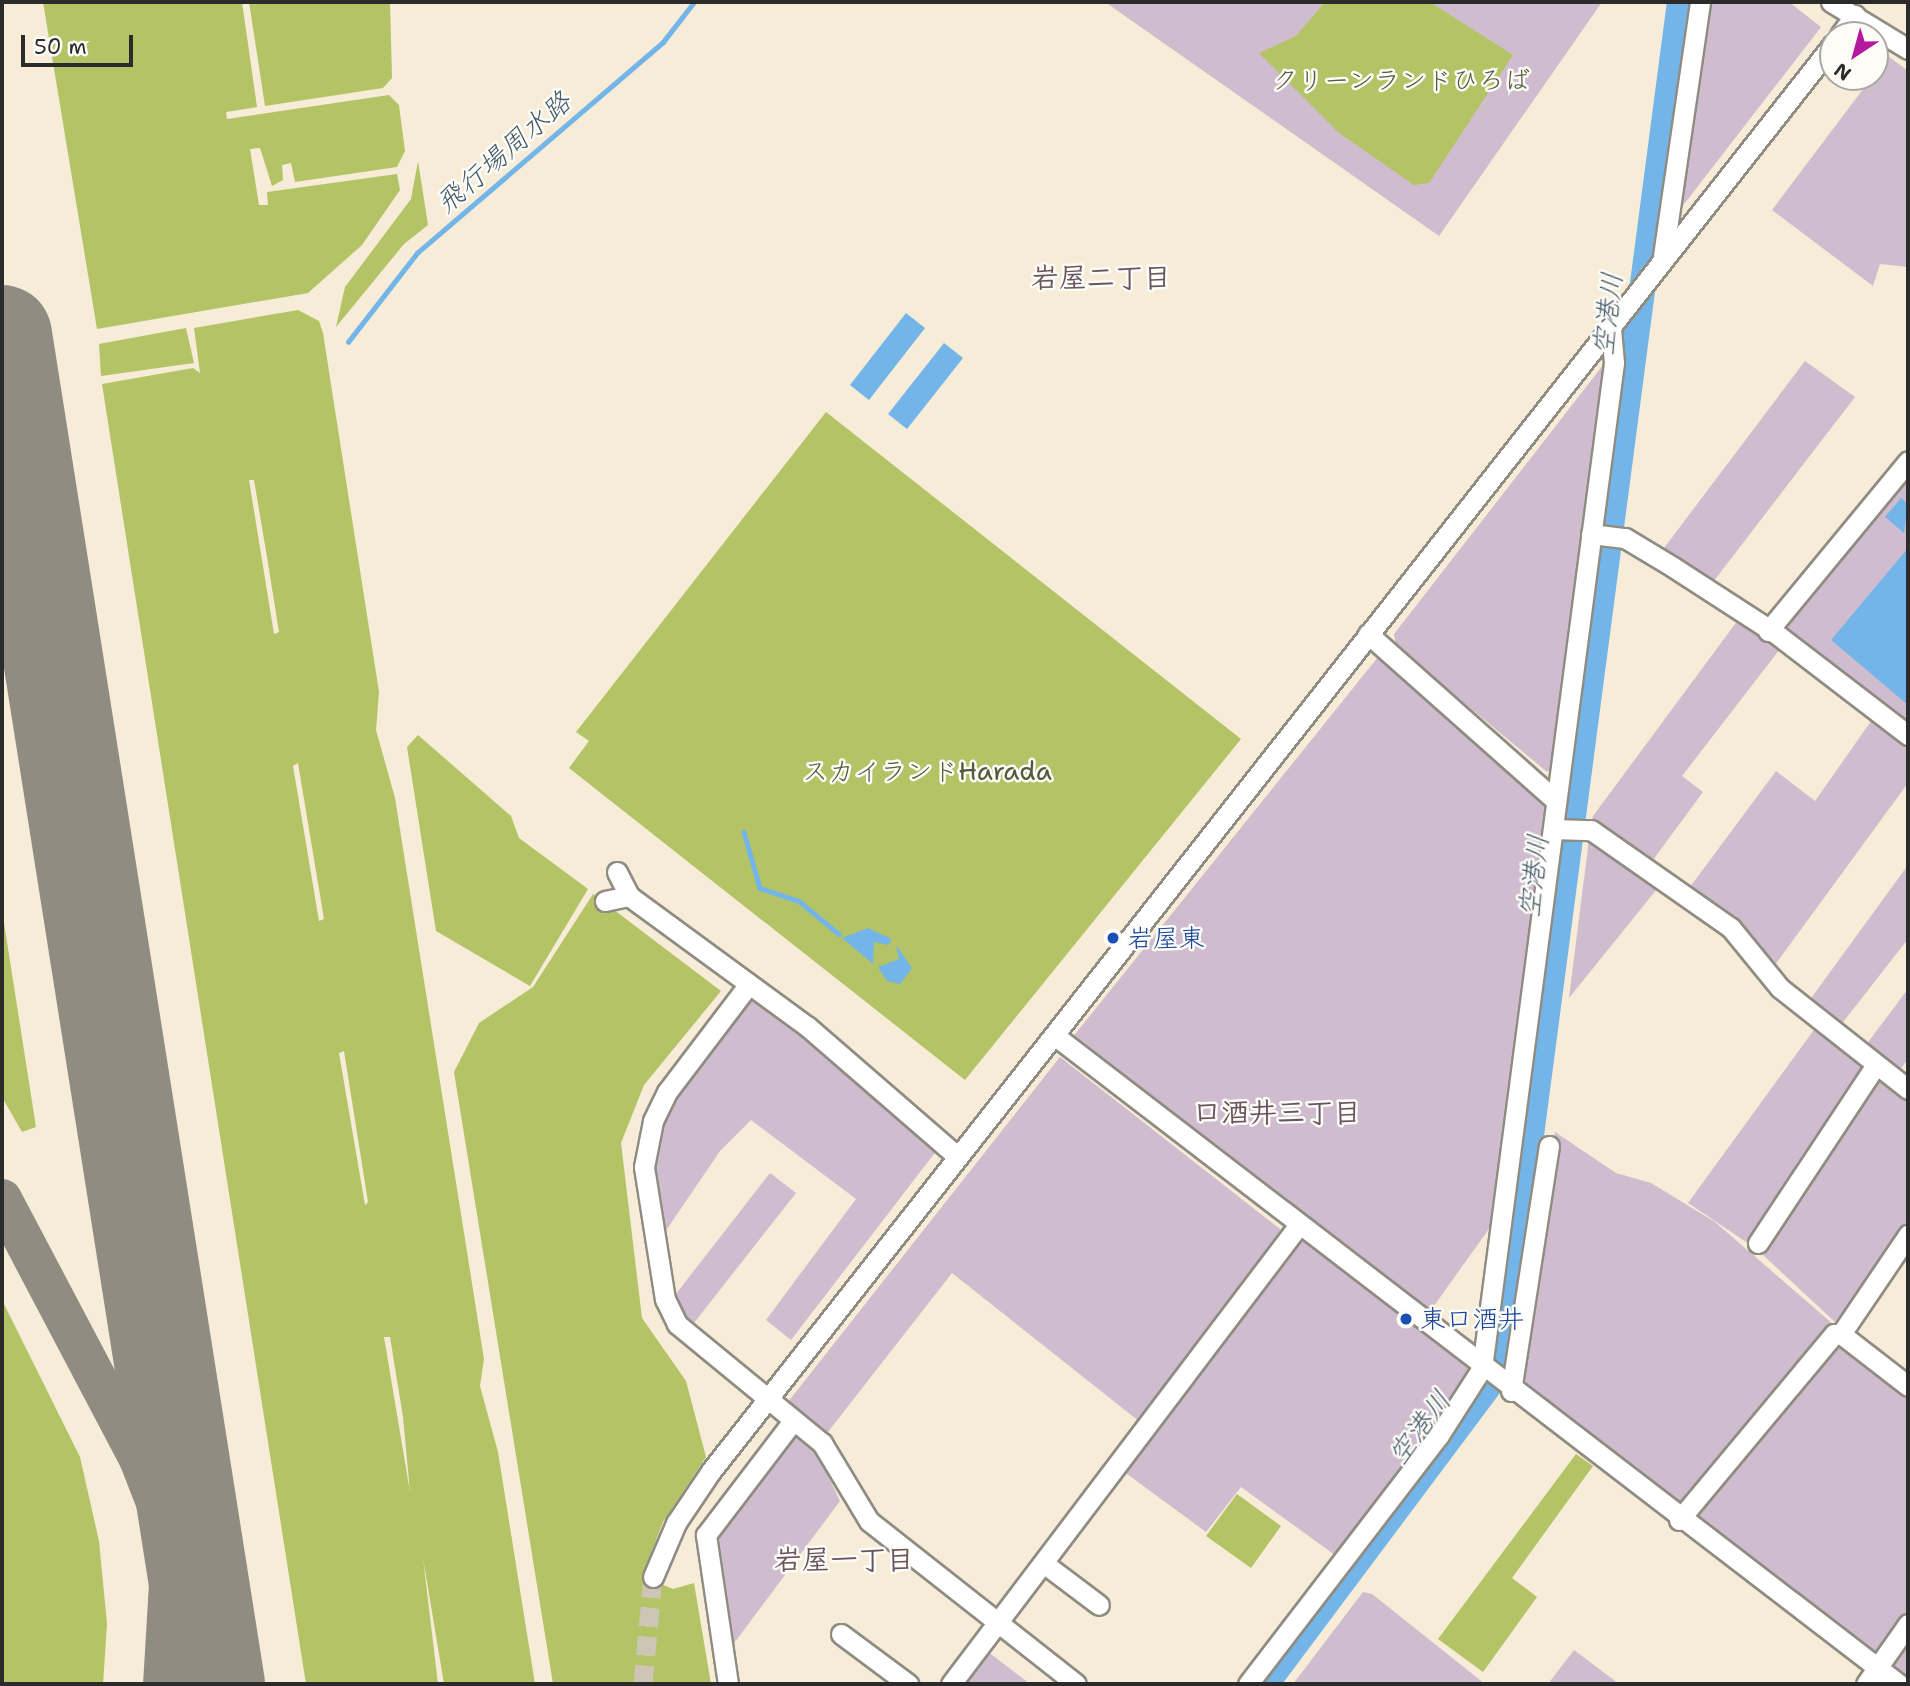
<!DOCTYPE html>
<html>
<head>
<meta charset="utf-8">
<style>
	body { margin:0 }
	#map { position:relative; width:1910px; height:1686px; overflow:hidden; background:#f6ecd8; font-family:"Shantell Sans","Klee One",sans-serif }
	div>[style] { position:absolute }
	.industrial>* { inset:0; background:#cfbdcf }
	.green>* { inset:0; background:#b4c365 }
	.water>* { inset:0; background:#73b5e8 }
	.stream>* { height:4.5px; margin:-2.25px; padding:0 2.25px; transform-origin:2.25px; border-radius:2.25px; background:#73b5e8 }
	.river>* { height:26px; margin:-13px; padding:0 13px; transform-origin:13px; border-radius:13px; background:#73b5e8 }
	.taxiway>* { height:40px; margin:-20px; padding:0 20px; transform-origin:20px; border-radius:20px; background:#908c82 }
	.runway>* { height:100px; margin:-50px; padding:0 50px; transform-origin:50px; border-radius:50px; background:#908c82 }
	.minor-tunnel>* { height:19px; margin-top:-9.5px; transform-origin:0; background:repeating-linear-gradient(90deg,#cdc5b5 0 19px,transparent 0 29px) }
	.roads { filter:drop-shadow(2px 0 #908c82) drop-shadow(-2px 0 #908c82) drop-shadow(0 2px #908c82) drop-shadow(0 -2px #908c82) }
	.minor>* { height:19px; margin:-9.5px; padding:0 9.5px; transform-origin:9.5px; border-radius:9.5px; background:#fff }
	.dots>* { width:19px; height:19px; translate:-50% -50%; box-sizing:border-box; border:4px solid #fdfcf7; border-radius:50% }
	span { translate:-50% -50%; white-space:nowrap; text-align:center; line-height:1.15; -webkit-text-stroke:5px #fdfcf7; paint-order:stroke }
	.park-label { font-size:26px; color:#54593c }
	.transit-label { font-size:26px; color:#164399 }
	.left { translate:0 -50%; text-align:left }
	.water-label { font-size:28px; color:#445b6d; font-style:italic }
	.neighbourhood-label { font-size:28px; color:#68535f; font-weight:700 }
	.frame { position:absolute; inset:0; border:4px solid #2b2b2b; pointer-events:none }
	.north { position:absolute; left:1819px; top:21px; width:70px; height:70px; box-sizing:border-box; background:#fdfcf7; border:2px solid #a9a8a5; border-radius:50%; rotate:216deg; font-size:19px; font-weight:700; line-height:28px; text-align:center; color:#2b2b2b }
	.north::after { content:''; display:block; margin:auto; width:24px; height:32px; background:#b5179e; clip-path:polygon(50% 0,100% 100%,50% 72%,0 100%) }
	.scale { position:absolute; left:21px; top:35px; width:112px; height:32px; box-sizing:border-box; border:4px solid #2b2b2b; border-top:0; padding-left:9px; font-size:21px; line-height:24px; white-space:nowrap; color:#2b2b2b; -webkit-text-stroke:5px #fdfcf7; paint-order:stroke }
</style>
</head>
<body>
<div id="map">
	<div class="industrial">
		<div style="clip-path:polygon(1105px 2px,1602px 2px,1439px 236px)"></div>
		<div style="clip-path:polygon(1712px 2px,1789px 2px,1821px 27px,1678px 212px,1699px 34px)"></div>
		<div style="clip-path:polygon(1888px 56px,1908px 71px,1908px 267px,1880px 264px,1873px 286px,1772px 210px)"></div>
		<div style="clip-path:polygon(1607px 360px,1556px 766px,1547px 772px,1396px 646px,1394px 634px)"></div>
		<div style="clip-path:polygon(1805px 361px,1855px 397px,1710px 586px,1661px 552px)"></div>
		<div style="clip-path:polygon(1908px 475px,1908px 722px,1785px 630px,1785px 620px)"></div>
		<div style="clip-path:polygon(1738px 620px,1780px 649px,1682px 776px,1703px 792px,1653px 860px,1591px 822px,1593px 816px)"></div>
		<div style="clip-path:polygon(1378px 657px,1527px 783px,1548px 811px,1496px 1219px,1426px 1317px,1072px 1038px)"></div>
		<div style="clip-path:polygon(1874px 717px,1908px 742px,1908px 783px,1772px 969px,1740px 926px,1690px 887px,1776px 771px,1815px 801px)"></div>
		<div style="clip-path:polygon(1589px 839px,1661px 884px,1569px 998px)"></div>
		<div style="clip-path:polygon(1908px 865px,1908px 939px,1840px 1026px,1809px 1001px)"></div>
		<div style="clip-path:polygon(1908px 989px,1908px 1059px,1899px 1071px,1866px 1045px)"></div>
		<div style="clip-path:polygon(759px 998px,937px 1150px,791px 1340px,766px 1320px,856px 1199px,751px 1120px,720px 1151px,663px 1235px,653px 1177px,669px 1102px,747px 999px)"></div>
		<div style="clip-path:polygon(1816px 1027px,1870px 1066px,1752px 1246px,1688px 1203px)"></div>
		<div style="clip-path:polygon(1060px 1057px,1285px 1233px,1140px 1422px,952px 1273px,824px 1437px,784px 1407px)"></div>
		<div style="clip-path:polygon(1879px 1076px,1908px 1093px,1908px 1223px,1835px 1322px,1763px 1255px)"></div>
		<div style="clip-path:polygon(1555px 1132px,1616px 1173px,1651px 1183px,1715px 1222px,1834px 1325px,1683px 1507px,1524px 1384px)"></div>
		<div style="clip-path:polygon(770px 1173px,796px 1193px,690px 1328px,672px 1299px)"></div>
		<div style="clip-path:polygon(1300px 1238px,1469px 1369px,1469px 1379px,1339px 1558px,1241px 1487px,1206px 1532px,1123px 1471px)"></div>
		<div style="clip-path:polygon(1833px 1339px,1908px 1398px,1908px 1610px,1875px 1654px,1689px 1517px)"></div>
		<div style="clip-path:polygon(796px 1434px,816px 1450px,840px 1501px,729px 1650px,710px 1536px)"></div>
		<div style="clip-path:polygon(1363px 1592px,1372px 1594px,1485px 1684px,1293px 1684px)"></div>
		<div style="clip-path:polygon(1908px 1632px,1908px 1682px,1886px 1665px)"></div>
		<div style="clip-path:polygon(983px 1648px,1030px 1684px,954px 1684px)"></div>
		<div style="clip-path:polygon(1574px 1650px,1619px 1684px,1548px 1684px)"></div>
	</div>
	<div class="green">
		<div style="clip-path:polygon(43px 2px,242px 2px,257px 107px,226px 112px,227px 119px,389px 95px,399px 105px,405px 151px,397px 167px,295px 182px,291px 163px,282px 165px,283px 180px,272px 186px,260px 148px,250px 149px,259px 205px,268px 205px,267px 192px,397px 174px,400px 190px,362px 245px,308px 293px,97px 329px)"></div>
		<div style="clip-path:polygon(249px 2px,390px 2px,392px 78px,383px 88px,265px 106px)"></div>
		<div style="clip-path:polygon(1325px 2px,1430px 2px,1513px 55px,1429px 183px,1414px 185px,1339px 133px,1259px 53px,1296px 36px)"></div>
		<div style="clip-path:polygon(418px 161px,428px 225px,404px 244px,336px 327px,345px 287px,411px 199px)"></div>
		<div style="clip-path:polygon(evenodd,298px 310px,319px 321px,323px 333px,379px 692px,376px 730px,395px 798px,484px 1359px,480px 1386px,498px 1452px,535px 1684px,444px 1684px,423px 1558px,438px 1684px,306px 1684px,102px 384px,193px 368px,200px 373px,194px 328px,298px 310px,249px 480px,254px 480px,267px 557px,279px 632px,274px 634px,249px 480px,298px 310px,298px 763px,324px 919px,319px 921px,293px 766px,298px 763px,298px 310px,344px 1051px,368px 1202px,365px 1205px,339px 1053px,344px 1051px,298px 310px,384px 1337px,390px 1337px,403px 1417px,410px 1492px,384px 1337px)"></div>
		<div style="clip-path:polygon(186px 328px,194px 363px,101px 376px,99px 344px)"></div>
		<div style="clip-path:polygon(826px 412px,1241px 739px,965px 1080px,569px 768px,589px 741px,576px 732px)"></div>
		<div style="clip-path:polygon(418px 735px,511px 816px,519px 838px,588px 889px,530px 986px,436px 931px,407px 747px)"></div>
		<div style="clip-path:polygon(593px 894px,721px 991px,644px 1085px,621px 1143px,642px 1318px,686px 1381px,706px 1457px,663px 1522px,642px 1576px,673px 1589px,694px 1583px,711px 1684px,553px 1684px,454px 1072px,479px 1023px,533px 987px)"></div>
		<div style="clip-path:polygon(2px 910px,36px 1127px,22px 1132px,2px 1097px)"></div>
		<div style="clip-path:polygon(2px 1300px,80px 1457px,99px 1541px,107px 1624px,103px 1684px,2px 1684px)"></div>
		<div style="clip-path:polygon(1576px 1454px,1593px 1466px,1512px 1578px,1537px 1597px,1483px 1672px,1438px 1639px)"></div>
		<div style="clip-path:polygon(1237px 1494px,1281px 1526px,1251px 1568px,1206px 1536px)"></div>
	</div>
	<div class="water">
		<div style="clip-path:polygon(906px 313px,925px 328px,869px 400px,850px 385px)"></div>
		<div style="clip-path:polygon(944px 343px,963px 358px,907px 429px,888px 414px)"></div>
		<div style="clip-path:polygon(1901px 498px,1908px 504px,1904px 533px,1885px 517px)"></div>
		<div style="clip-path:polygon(1908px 548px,1908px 705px,1831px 640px)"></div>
		<div style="clip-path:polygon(868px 928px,892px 939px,888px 945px,874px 942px,873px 964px,842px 938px)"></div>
		<div style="clip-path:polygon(896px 945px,912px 968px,900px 984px,887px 981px,878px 967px,899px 959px)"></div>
	</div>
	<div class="stream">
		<div style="left:348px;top:342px;width:113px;rotate:-52.2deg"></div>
		<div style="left:417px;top:253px;width:324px;rotate:-40.6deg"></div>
		<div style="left:663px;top:42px;width:51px;rotate:-52.2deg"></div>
		<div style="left:744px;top:832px;width:58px;rotate:74.1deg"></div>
		<div style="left:760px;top:888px;width:41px;rotate:18.4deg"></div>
		<div style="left:799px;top:901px;width:52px;rotate:39.5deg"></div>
	</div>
	<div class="river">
		<div style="left:1266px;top:1684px;width:391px;rotate:-53.2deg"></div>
		<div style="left:1500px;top:1371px;width:1381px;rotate:-82.51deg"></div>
	</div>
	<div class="taxiway">
		<div style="left:2px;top:1199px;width:294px;rotate:62.2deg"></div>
		<div style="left:139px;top:1459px;width:97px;rotate:68.7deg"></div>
		<div style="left:174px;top:1549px;width:141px;rotate:73.9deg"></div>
		<div style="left:161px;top:1340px;width:177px;rotate:86.1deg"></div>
		<div style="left:173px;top:1517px;width:167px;rotate:93.4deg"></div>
	</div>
	<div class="runway">
		<div style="left:2px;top:335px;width:1366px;rotate:81.03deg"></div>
	</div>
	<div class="minor-tunnel">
		<div style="left:643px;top:1684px;width:107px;rotate:-84.7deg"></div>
	</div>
	<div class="roads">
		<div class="minor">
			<div style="left:1831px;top:2px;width:90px;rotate:31.4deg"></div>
			<div style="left:1840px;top:35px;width:25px;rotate:-53deg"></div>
			<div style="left:1663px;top:256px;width:257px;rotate:-81.7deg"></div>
			<div style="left:1591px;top:534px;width:34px;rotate:7deg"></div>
			<div style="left:1625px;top:538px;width:56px;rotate:31.1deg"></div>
			<div style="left:1673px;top:567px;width:121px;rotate:32.9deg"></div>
			<div style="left:1775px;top:633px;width:168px;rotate:37.5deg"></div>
			<div style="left:1768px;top:631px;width:220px;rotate:-50.5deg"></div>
			<div style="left:1368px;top:634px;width:251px;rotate:41.6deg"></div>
			<div style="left:1554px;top:829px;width:37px;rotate:2deg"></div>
			<div style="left:1591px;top:830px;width:171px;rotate:35deg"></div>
			<div style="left:1731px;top:928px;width:77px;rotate:50.8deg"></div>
			<div style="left:1780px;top:988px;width:163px;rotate:38.3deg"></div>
			<div style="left:617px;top:872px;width:27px;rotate:63deg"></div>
			<div style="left:629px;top:896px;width:222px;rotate:36.2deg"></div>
			<div style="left:808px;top:1027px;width:197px;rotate:40.9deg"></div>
			<div style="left:605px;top:901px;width:25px;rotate:-12deg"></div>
			<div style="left:749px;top:984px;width:136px;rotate:127.2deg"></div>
			<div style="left:667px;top:1092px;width:32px;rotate:116deg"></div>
			<div style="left:653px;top:1121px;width:47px;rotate:101.1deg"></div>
			<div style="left:644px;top:1167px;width:134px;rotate:81deg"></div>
			<div style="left:665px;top:1299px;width:28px;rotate:64deg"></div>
			<div style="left:677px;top:1324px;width:188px;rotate:39.4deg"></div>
			<div style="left:822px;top:1443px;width:91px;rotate:58.9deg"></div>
			<div style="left:869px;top:1521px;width:263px;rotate:38.2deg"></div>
			<div style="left:1054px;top:1035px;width:1065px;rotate:37.53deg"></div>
			<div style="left:1758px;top:1243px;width:214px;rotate:-56.5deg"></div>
			<div style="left:1841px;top:1334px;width:85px;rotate:37.8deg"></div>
			<div style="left:1511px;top:1391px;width:248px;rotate:-81.2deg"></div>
			<div style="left:1679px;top:1520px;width:242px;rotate:-50.2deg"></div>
			<div style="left:1834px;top:1334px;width:7px"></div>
			<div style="left:1841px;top:1334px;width:120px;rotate:-55.9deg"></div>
			<div style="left:1046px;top:1565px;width:66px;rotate:37deg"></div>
			<div style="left:653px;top:1577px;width:59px;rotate:-66.9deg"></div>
			<div style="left:676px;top:1523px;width:63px;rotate:-56.1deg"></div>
			<div style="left:711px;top:1471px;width:1815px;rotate:-51.82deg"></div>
			<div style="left:841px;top:1634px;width:84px;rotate:36.7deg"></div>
			<div style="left:728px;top:1684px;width:151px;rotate:-98.4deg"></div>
			<div style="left:706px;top:1535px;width:143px;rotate:-52.7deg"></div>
			<div style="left:951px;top:1684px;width:575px;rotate:-52.85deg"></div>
			<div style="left:1248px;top:1684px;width:314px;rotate:-52.5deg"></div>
			<div style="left:1439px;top:1435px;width:80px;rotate:-57.3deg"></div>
			<div style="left:1482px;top:1368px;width:1014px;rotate:-82.52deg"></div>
			<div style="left:1614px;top:363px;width:35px;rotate:-95deg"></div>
			<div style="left:1866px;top:1684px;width:73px;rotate:-55deg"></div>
		</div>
	</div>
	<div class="dots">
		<div style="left:1113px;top:938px;background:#1a4fb4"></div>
		<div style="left:1406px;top:1319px;background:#1a4fb4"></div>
	</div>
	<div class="park-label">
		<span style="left:1401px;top:80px">クリーンランドひろば</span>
		<span style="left:927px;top:771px">スカイランドHarada</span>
	</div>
	<div class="transit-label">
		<span class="left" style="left:1127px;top:938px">岩屋東</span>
		<span class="left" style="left:1420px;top:1319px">東口酒井</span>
	</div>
	<div class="water-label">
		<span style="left:503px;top:152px;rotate:-41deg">飛行場周水路</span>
		<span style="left:1607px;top:314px;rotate:-83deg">空港川</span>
		<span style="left:1533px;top:876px;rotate:-83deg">空港川</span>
		<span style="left:1419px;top:1427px;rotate:-53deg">空港川</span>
	</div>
	<div class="neighbourhood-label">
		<span style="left:1101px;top:277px">岩屋二丁目</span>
		<span style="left:1277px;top:1112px">口酒井三丁目</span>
		<span style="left:844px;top:1559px">岩屋一丁目</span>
	</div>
	<div class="frame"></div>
	<div class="north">N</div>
	<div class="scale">50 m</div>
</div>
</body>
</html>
